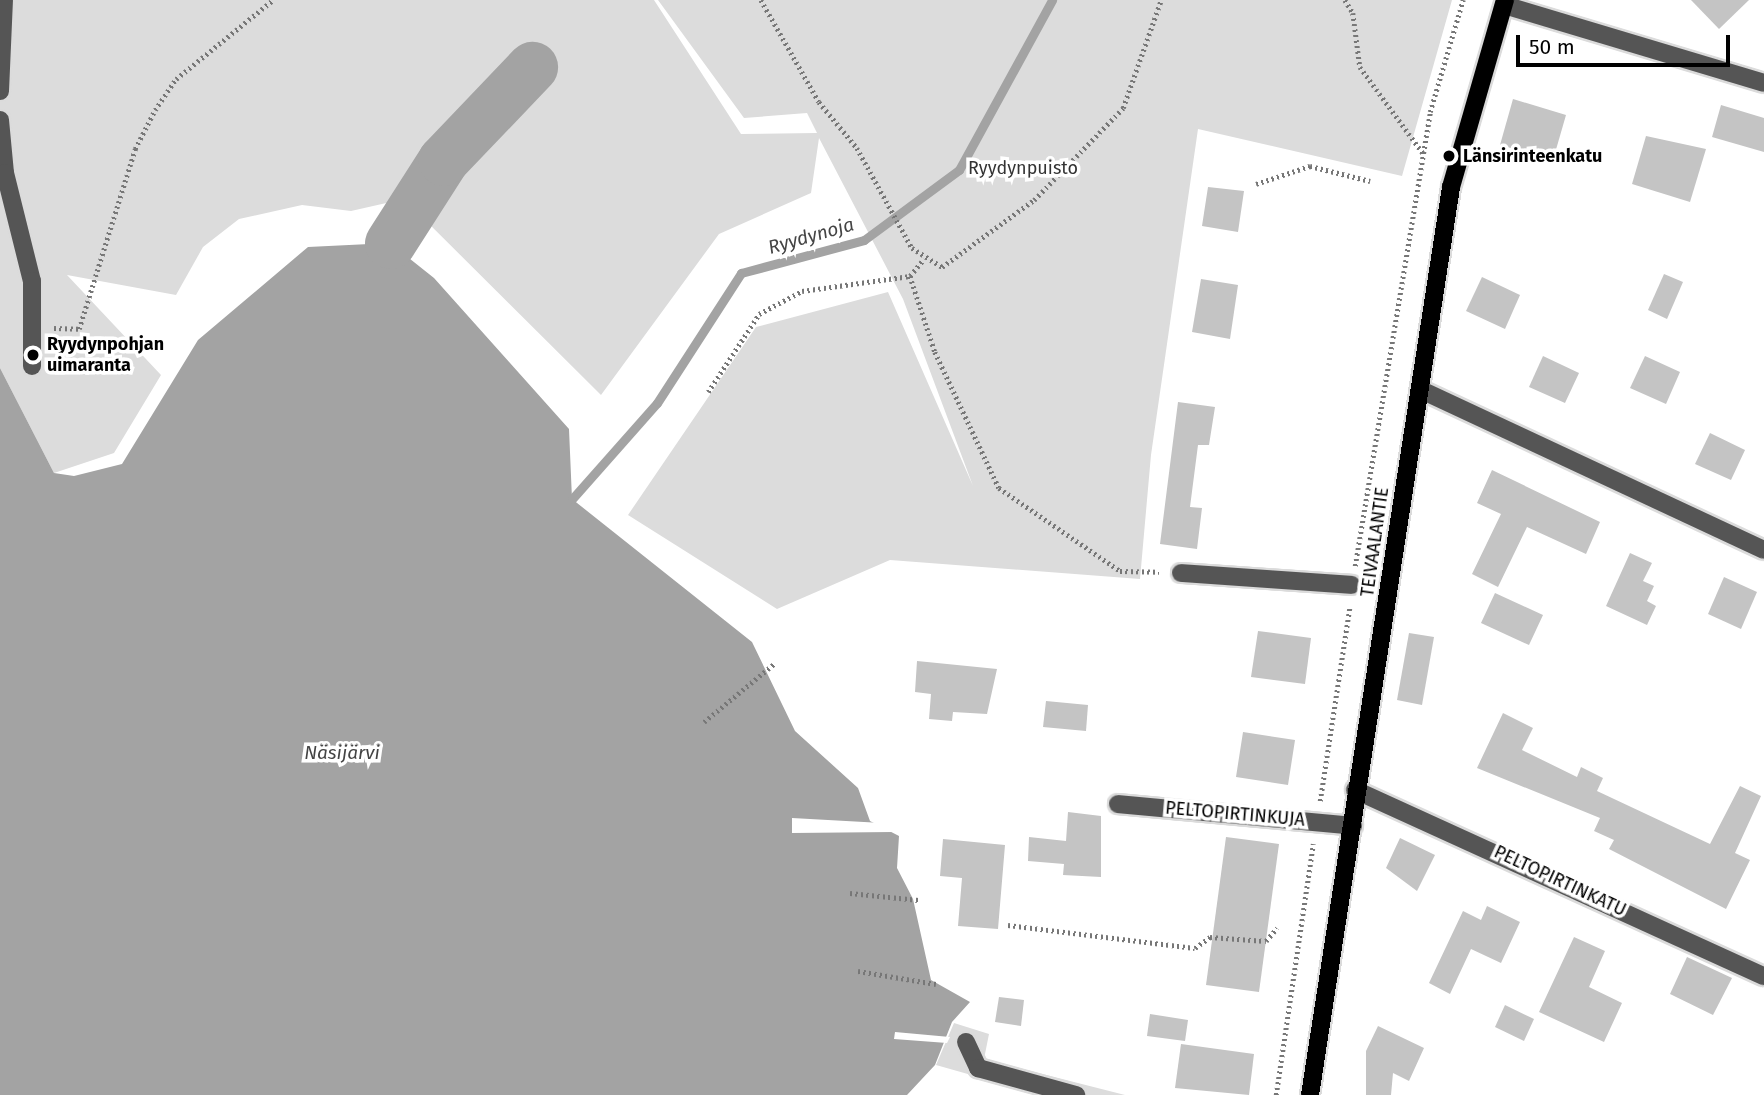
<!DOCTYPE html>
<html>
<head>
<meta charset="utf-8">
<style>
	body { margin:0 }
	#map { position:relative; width:1764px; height:1095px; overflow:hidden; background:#fff; font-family:"Fira Sans",sans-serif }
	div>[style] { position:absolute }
	.green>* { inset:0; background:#dcdcdc }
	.water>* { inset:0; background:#a3a3a3 }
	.pier>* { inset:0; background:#fff }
	.stream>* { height:9px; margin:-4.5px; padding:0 4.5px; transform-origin:4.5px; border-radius:4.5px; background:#a3a3a3 }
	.river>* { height:51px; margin:-25.5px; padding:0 25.5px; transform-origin:25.5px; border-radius:25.5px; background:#a3a3a3 }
	.building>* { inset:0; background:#c4c4c4 }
	.path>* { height:4.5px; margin-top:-2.25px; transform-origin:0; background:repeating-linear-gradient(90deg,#777 0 2px,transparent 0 5.5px) }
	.roads { filter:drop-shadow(2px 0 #dbdbdb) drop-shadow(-2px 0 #dbdbdb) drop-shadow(0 2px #dbdbdb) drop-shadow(0 -2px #dbdbdb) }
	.minor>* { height:18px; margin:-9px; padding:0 9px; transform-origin:9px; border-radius:9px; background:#555 }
	.major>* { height:18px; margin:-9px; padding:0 9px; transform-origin:9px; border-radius:9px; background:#000 }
	.dots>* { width:19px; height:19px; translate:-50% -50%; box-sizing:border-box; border:4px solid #fff; border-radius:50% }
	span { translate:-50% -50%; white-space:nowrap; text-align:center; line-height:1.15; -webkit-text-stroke:7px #fff; paint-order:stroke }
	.poi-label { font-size:18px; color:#000; font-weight:700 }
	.left { translate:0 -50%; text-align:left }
	.park-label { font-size:18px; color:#333 }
	.street-label { font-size:18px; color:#000 }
	.water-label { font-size:19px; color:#444; font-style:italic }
	.scale { position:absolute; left:1516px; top:35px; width:214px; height:32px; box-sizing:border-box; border:4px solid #000; border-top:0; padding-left:9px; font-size:21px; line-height:24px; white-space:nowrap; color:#000; -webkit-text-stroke:5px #fff; paint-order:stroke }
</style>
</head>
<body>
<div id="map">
	<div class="green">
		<div style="clip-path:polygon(0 0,654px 0,741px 134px,817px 133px,807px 113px,744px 118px,658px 0,1452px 0,1402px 176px,1198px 129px,1151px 455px,1140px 579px,890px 560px,777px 609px,628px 515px,756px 327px,888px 292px,973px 486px,903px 299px,819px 138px,811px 193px,719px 234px,601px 395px,404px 199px,351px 211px,302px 205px,239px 219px,203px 247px,176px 295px,67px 275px,161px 375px,114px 453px,54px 473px,0 368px)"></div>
		<div style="clip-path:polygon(954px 1023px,989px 1034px,984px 1059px,1125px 1095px,1042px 1095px,936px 1065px)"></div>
	</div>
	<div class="water">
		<div style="clip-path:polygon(390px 243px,434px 278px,569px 429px,572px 499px,752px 642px,795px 731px,858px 788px,870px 821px,899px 836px,897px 868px,913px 899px,931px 980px,970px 1002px,952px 1022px,935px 1065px,907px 1095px,0 1095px,0 368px,54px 473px,74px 476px,122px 464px,198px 340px,308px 247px)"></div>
	</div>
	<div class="pier">
		<div style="clip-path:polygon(792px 818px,882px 823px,893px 832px,792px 833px)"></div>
		<div style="clip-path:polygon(895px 1032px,950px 1037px,947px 1043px,894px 1039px)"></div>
	</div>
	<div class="stream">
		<div style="left:572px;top:499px;width:128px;rotate:-48.5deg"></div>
		<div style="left:657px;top:403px;width:155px;rotate:-57.1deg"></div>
		<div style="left:741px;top:273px;width:127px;rotate:-15deg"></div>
		<div style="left:864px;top:240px;width:118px;rotate:-36.4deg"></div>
		<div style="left:959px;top:170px;width:194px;rotate:-61.3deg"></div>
	</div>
	<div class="river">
		<div style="left:390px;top:243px;width:98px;rotate:-57.4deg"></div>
		<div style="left:443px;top:160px;width:129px;rotate:-46.3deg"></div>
	</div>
	<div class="building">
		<div style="clip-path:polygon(1691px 0,1749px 0,1719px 29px)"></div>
		<div style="clip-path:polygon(1513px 99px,1566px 115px,1553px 160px,1500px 145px)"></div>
		<div style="clip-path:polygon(1721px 105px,1764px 118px,1764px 152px,1712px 137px)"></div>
		<div style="clip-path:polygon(1646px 136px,1706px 149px,1690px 202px,1632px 184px)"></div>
		<div style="clip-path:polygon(1208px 187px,1244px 191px,1238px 232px,1202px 226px)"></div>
		<div style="clip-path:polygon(1664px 274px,1683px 282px,1667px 319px,1648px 310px)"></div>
		<div style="clip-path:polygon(1482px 277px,1520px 295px,1505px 329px,1466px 311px)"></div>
		<div style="clip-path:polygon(1201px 279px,1238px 285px,1230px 339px,1192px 332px)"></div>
		<div style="clip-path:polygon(1543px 356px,1579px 373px,1565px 403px,1529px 387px)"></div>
		<div style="clip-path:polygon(1645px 356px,1680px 372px,1666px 404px,1630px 388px)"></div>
		<div style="clip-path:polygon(1178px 402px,1215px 407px,1209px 445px,1198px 445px,1190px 507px,1202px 508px,1197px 549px,1160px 544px)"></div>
		<div style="clip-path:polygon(1710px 433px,1745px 450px,1731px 480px,1695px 464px)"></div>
		<div style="clip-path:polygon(1492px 470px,1600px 522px,1586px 554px,1527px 527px,1498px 587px,1472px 574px,1501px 514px,1477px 503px)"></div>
		<div style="clip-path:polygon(1630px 553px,1652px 563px,1643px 581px,1654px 586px,1647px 601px,1656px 606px,1647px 625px,1606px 606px)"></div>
		<div style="clip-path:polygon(1724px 577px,1757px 592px,1741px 629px,1708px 614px)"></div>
		<div style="clip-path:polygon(1495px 593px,1543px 615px,1529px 645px,1481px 623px)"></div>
		<div style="clip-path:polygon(1258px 631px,1311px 638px,1305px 684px,1251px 677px)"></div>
		<div style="clip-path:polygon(1409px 633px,1434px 637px,1422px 705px,1397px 700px)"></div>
		<div style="clip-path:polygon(917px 661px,997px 669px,987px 714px,953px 712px,952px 721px,929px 719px,931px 694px,915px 692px)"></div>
		<div style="clip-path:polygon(1046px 701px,1088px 705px,1086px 731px,1043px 727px)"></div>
		<div style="clip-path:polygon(1503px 713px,1533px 728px,1522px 750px,1577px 777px,1581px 767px,1603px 778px,1597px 791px,1710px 844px,1740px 786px,1761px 796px,1735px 853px,1750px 860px,1726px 909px,1609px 849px,1614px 840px,1594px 831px,1600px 818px,1477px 768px)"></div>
		<div style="clip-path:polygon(1243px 732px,1295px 740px,1288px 785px,1236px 777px)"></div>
		<div style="clip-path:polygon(1068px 812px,1101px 816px,1101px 877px,1063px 875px,1064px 864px,1028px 861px,1029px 837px,1066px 841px)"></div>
		<div style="clip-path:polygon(1226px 837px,1279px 844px,1259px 992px,1206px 985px)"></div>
		<div style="clip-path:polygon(1400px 838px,1435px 855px,1417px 891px,1386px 868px)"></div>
		<div style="clip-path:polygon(943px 839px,1005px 845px,998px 929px,958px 926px,962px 878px,940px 876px)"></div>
		<div style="clip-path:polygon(1487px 906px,1520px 922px,1501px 963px,1471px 949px,1450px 994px,1429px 983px,1463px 911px,1481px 920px)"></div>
		<div style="clip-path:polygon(1574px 937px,1605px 951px,1589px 987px,1622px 1003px,1604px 1042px,1539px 1012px)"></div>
		<div style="clip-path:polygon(1687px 957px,1732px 978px,1713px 1015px,1670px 994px)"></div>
		<div style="clip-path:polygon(999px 997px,1024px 1000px,1021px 1026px,995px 1022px)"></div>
		<div style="clip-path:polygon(1505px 1005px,1534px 1019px,1524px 1041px,1495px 1027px)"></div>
		<div style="clip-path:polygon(1150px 1014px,1188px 1020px,1185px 1041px,1147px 1036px)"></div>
		<div style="clip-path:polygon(1378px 1026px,1424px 1048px,1409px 1081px,1393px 1073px,1391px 1095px,1366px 1095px,1366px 1051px)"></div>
		<div style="clip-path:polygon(1181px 1044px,1254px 1054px,1249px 1095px,1175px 1088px)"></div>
	</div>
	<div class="path">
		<div style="left:761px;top:0;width:117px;rotate:60.4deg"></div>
		<div style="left:819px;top:102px;width:60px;rotate:50.4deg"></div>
		<div style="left:857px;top:148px;width:114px;rotate:61.2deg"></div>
		<div style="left:912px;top:248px;width:36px;rotate:32deg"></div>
		<div style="left:942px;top:267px;width:114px;rotate:-36.1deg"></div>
		<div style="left:1034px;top:200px;width:128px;rotate:-45.9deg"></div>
		<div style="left:1123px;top:108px;width:114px;rotate:-70.6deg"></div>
		<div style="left:1345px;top:0;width:15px;rotate:58deg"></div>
		<div style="left:1353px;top:13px;width:54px;rotate:82.6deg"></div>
		<div style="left:1360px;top:67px;width:107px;rotate:53.8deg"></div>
		<div style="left:1256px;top:184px;width:57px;rotate:-18.4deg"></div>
		<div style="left:1310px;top:166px;width:62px;rotate:14deg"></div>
		<div style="left:910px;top:276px;width:80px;rotate:71.8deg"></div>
		<div style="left:935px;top:352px;width:150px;rotate:64.8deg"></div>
		<div style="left:999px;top:488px;width:147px;rotate:34.4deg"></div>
		<div style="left:1120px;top:571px;width:39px;rotate:1deg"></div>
		<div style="left:54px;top:328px;width:25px;rotate:2deg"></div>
		<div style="left:79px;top:329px;width:189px;rotate:-72.7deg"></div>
		<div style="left:135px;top:149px;width:44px;rotate:-62.9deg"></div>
		<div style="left:155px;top:110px;width:37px;rotate:-56deg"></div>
		<div style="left:176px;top:79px;width:125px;rotate:-39.2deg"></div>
		<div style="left:708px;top:392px;width:93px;rotate:-56.8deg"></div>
		<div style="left:759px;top:314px;width:49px;rotate:-28.1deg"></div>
		<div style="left:802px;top:291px;width:109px;rotate:-7.9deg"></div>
		<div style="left:910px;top:276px;width:22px;rotate:-51deg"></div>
		<div style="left:1355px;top:566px;width:460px;rotate:-80.6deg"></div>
		<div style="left:1430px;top:112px;width:117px;rotate:-73.6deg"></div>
		<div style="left:704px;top:722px;width:92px;rotate:-39.7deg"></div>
		<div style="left:1320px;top:801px;width:197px;rotate:-81.3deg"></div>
		<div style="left:850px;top:893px;width:69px;rotate:5.8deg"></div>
		<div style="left:1008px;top:925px;width:188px;rotate:7deg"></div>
		<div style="left:1195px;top:948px;width:19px;rotate:-36deg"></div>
		<div style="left:1210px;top:937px;width:56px;rotate:4.1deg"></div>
		<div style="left:1266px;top:941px;width:17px;rotate:-50deg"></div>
		<div style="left:858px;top:971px;width:79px;rotate:9.5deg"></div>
		<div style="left:1276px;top:1095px;width:254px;rotate:-81.6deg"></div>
	</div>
	<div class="roads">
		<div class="minor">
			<div style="left:1504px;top:5px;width:271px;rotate:16.7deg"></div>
			<div style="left:0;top:91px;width:91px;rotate:-87.5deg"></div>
			<div style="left:0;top:120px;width:53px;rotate:84.6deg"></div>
			<div style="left:5px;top:173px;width:111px;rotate:76deg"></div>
			<div style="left:32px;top:281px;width:85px;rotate:90deg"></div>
			<div style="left:1421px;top:390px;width:378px;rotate:25deg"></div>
			<div style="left:1181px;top:573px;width:171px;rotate:4deg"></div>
			<div style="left:1355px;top:790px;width:449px;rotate:24.5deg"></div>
			<div style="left:1118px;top:804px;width:236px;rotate:5.3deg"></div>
			<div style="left:966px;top:1042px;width:29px;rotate:65deg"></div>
			<div style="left:978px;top:1068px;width:102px;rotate:15.4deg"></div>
		</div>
		<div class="major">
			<div style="left:1310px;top:1095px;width:919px;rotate:-81.17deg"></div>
			<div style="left:1451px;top:187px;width:195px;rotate:-73.9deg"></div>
		</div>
	</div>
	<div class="dots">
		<div style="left:1449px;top:156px;background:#000"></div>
		<div style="left:33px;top:355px;background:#000"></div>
	</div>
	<div class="poi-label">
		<span class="left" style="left:1463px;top:156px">Länsirinteenkatu</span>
		<span class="left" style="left:47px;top:355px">Ryydynpohjan<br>uimaranta</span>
	</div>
	<div class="park-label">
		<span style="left:1023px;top:168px">Ryydynpuisto</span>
	</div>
	<div class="street-label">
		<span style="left:1375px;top:542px;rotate:-82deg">TEIVAALANTIE</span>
		<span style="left:1235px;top:814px;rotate:5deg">PELTOPIRTINKUJA</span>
		<span style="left:1560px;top:881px;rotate:25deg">PELTOPIRTINKATU</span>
	</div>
	<div class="water-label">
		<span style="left:811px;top:236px;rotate:-16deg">Ryydynoja</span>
		<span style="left:342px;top:753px">Näsijärvi</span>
	</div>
	<div class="scale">50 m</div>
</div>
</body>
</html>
